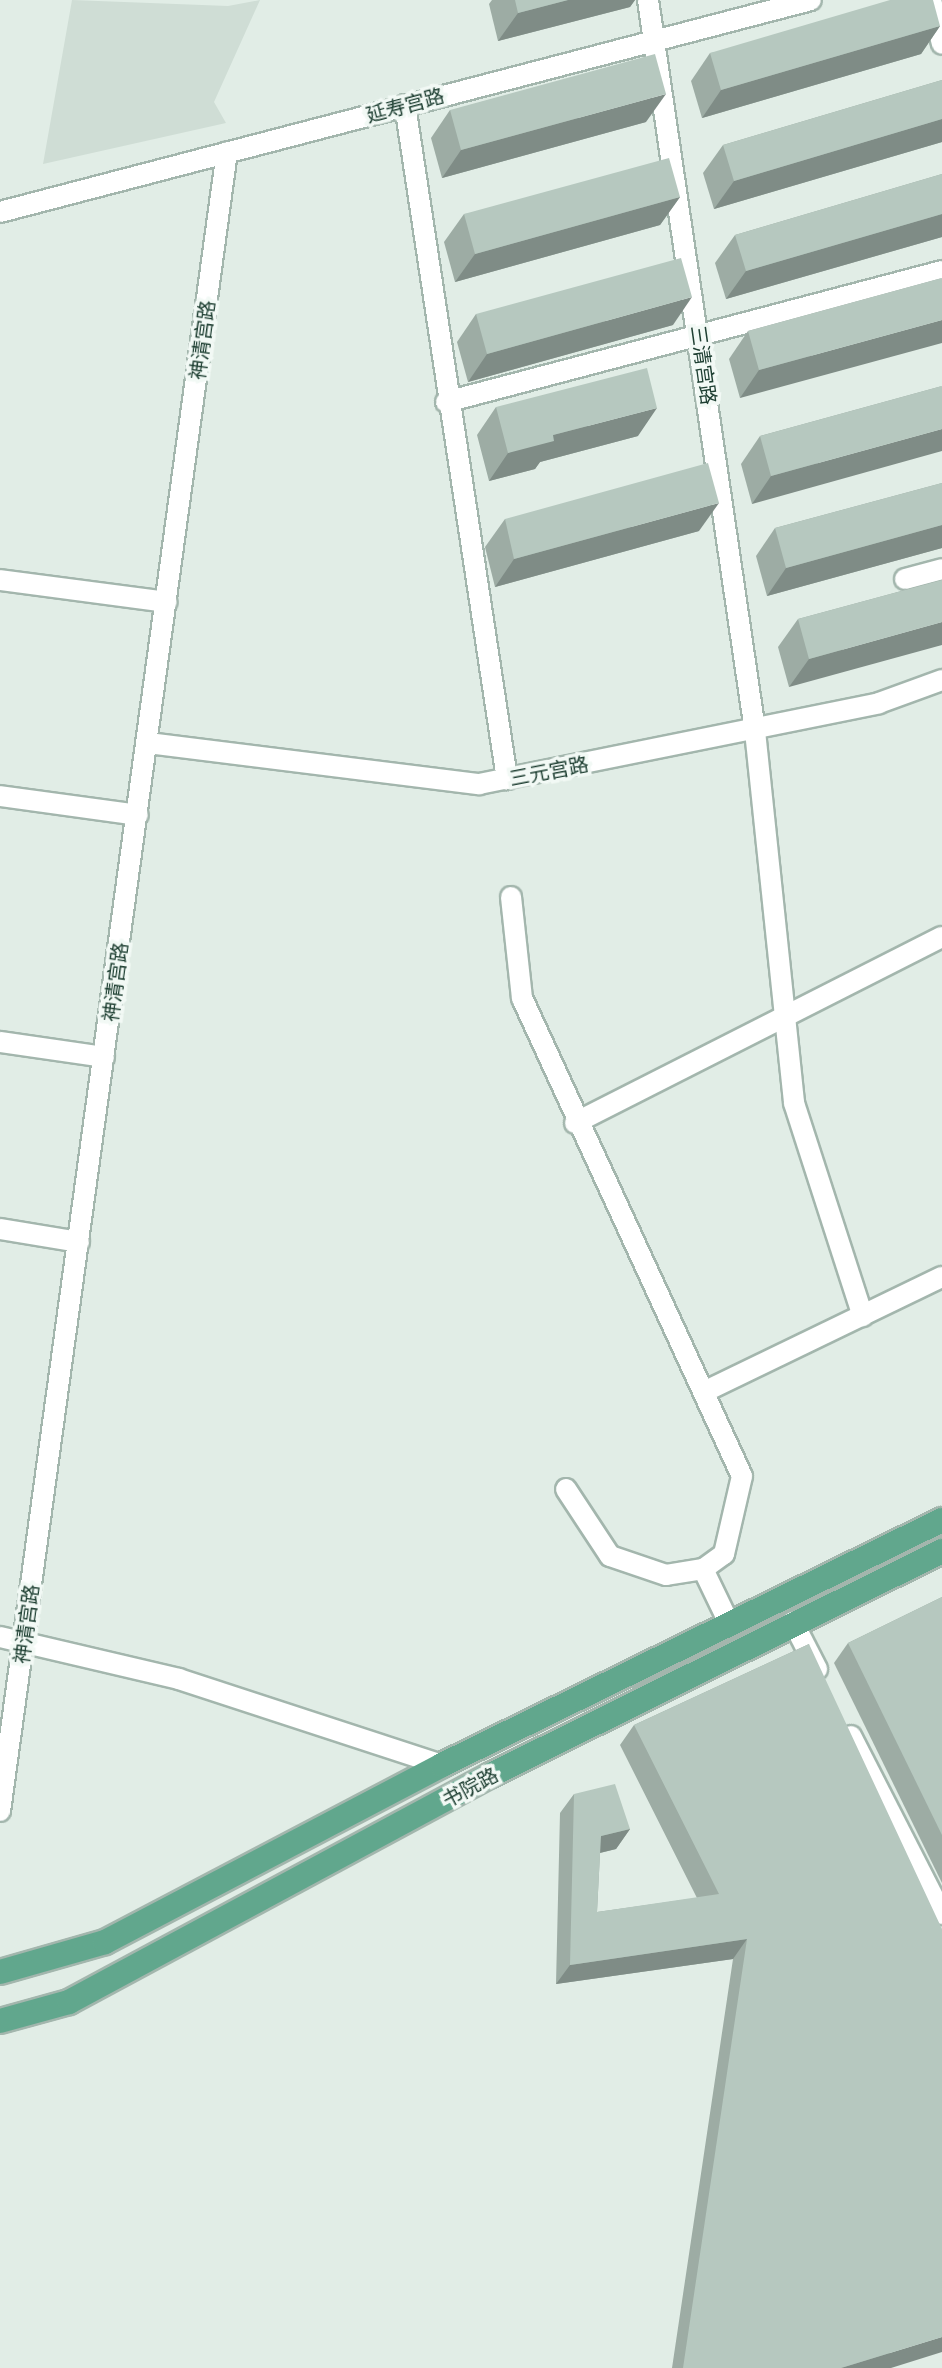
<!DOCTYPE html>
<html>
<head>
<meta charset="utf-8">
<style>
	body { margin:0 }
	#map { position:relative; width:942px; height:2368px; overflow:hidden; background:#e1ede6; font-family:Commissioner,"Noto Sans SC",sans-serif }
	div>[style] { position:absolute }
	.built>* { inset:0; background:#cfddd5 }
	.roads { filter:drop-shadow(2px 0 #a3b6ad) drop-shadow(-2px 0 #a3b6ad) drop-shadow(0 2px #a3b6ad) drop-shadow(0 -2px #a3b6ad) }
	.minor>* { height:20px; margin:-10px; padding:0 10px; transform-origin:10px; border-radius:10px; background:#fff }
	.major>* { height:24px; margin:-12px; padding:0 12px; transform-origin:12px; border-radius:12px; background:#61a78d }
	.wall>* { inset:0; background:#9daca4 }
	.shaded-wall>* { inset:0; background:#7f8c86 }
	.building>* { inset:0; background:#b6c8bf }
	span { translate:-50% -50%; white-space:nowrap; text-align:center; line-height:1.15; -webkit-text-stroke:7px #f2f9f5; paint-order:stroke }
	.street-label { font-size:20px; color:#1f4033 }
</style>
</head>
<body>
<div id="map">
	<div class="built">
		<div style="clip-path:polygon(72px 0,228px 6px,260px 0,214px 102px,226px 123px,43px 164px)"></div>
	</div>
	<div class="roads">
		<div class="minor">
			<div style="left:648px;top:0;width:739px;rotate:81.67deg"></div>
			<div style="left:755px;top:731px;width:374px;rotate:84deg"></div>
			<div style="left:794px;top:1103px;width:224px;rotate:72.1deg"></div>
			<div style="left:931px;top:0;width:45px;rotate:76deg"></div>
			<div style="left:405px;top:105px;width:682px;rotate:81.39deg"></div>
			<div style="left:0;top:212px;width:838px;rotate:-14.65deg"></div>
			<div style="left:446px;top:402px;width:513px;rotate:-14.79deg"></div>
			<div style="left:905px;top:579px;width:38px;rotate:-15deg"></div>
			<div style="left:0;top:580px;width:168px;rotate:7.5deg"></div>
			<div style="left:148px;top:743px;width:334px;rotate:7.1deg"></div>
			<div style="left:479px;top:784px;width:408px;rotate:-11.4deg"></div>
			<div style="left:879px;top:703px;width:67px;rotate:-20.1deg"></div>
			<div style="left:0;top:796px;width:139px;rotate:7.8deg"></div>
			<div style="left:511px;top:897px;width:102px;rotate:83.8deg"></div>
			<div style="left:522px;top:998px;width:526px;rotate:65.29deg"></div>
			<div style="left:742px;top:1476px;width:80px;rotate:103deg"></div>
			<div style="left:724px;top:1554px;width:26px;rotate:144deg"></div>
			<div style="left:703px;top:1569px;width:37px;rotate:171deg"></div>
			<div style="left:666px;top:1575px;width:59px;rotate:-161.3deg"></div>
			<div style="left:610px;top:1556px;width:80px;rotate:-123.3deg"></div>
			<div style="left:0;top:1042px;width:105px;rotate:8.2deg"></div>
			<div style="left:575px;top:1123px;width:411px;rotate:-26.9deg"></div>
			<div style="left:0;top:1229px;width:80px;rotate:9.3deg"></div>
			<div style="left:706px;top:1391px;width:262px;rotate:-25.8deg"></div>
			<div style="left:703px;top:1569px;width:58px;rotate:64.3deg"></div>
			<div style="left:793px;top:1622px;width:53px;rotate:62.9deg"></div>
			<div style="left:0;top:1637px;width:184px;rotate:13.2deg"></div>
			<div style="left:179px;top:1679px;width:277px;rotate:18.1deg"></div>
			<div style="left:851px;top:1736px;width:200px;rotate:62.9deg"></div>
			<div style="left:0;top:1811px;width:1674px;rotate:-82.21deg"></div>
		</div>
		<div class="major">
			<div style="left:0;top:1972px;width:109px;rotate:-15.9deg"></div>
			<div style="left:105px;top:1942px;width:381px;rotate:-27.7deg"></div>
			<div style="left:442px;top:1765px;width:557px;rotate:-26.1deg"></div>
			<div style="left:0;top:2021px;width:72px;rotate:-15.4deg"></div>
			<div style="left:69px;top:2002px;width:479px;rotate:-28.3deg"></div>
			<div style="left:491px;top:1775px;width:504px;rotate:-26.41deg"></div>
		</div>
	</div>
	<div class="wall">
		<div style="clip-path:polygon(492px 0,635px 0,630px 7px,498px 41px,489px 4px)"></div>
		<div style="clip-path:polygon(940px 26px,921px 54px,702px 118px,691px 81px,710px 53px)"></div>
		<div style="clip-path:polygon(942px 80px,942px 142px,714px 209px,703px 173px,723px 145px)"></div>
		<div style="clip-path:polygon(450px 110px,646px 122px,442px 178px,431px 138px)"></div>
		<div style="clip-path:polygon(942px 174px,942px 237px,726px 299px,715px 263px,735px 235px)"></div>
		<div style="clip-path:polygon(680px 197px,660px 225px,455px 282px,444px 242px,464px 214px)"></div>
		<div style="clip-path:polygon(942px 278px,740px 398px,729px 359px,748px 331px)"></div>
		<div style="clip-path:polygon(476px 314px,673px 325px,468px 382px,457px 342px)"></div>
		<div style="clip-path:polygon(942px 386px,752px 504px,741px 464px,760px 436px)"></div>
		<div style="clip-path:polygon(496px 407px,638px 436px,540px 462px,535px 469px,489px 481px,477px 435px)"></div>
		<div style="clip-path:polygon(942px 483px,942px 548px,767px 596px,756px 556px,775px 528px)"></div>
		<div style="clip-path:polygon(505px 519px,699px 531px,495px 587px,485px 547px)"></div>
		<div style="clip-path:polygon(942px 580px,789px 687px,778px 647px,798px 619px)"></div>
		<div style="clip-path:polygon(942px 1597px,942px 1883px,834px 1663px,848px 1643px)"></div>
		<div style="clip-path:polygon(809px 1644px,891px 2368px,672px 2368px,733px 1959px,556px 1984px,560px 1813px,574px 1794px,630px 1829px,616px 1849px,600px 1853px,597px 1912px,697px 1898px,620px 1745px,634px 1725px)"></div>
	</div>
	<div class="shaded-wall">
		<div style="clip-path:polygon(568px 0,635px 0,630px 7px,498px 41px,518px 13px)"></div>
		<div style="clip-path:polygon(940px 26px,921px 54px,702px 118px,721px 90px)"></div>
		<div style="clip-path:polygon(666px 94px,646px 122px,442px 178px,461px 150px)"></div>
		<div style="clip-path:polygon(942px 119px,942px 142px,714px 209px,734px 181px)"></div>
		<div style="clip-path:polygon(680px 197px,660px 225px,455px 282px,475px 254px)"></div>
		<div style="clip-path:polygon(942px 214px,942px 237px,726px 299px,746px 271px)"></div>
		<div style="clip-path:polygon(692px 297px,673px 325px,468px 382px,487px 354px)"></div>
		<div style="clip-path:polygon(942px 320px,942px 343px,740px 398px,759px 370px)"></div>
		<div style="clip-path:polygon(657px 408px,638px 436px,540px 462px,535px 469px,489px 481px,508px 453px,553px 435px)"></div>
		<div style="clip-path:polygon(942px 429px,942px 451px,752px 504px,771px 476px)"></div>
		<div style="clip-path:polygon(719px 503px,699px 531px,495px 587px,514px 559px)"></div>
		<div style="clip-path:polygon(942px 525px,942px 548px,767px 596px,786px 568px)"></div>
		<div style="clip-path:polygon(942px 622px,942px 645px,789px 687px,809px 659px)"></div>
		<div style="clip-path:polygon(630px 1829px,616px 1849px,587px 1856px,601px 1836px)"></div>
		<div style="clip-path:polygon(747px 1939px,733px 1959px,556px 1984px,570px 1965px)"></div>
		<div style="clip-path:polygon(942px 2337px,942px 2352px,891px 2368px,841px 2368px)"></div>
	</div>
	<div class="building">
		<div style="clip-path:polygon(515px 0,568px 0,518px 13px)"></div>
		<div style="clip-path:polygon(890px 0,933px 0,940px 26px,721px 90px,710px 53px)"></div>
		<div style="clip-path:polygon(655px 54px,666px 94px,461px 150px,450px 110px)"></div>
		<div style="clip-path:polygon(942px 80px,942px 119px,734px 181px,723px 145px)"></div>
		<div style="clip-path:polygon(669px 158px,680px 197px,475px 254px,464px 214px)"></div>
		<div style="clip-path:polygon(942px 174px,942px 214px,746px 271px,735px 235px)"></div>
		<div style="clip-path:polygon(681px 258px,692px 297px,487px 354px,476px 314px)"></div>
		<div style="clip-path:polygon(942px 278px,942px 320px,759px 370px,748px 331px)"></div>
		<div style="clip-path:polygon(647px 368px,657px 408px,553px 435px,554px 441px,508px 453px,496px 407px)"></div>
		<div style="clip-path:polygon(942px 386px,942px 429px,771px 476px,760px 436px)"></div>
		<div style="clip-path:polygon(708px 463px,719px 503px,514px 559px,505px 519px)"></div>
		<div style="clip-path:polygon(942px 483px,942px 525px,786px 568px,775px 528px)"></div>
		<div style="clip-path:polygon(942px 580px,942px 622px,809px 659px,798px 619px)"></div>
		<div style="clip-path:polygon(942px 1597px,942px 1835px,848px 1643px)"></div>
		<div style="clip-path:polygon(809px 1644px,942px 1929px,942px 2337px,841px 2368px,683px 2368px,747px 1939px,570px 1965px,574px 1794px,615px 1784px,630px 1829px,601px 1836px,597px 1912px,719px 1894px,634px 1725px)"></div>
	</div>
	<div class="street-label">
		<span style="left:405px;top:105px;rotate:-15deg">延寿宫路</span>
		<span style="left:202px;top:340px;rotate:-82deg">神清宫路</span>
		<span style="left:704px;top:365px;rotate:82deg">三清宫路</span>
		<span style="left:549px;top:771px;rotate:-11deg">三元宫路</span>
		<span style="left:115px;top:982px;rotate:-82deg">神清宫路</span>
		<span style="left:26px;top:1624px;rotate:-82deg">神清宫路</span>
		<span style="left:470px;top:1787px;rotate:-28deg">书院路</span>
	</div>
</div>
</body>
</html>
